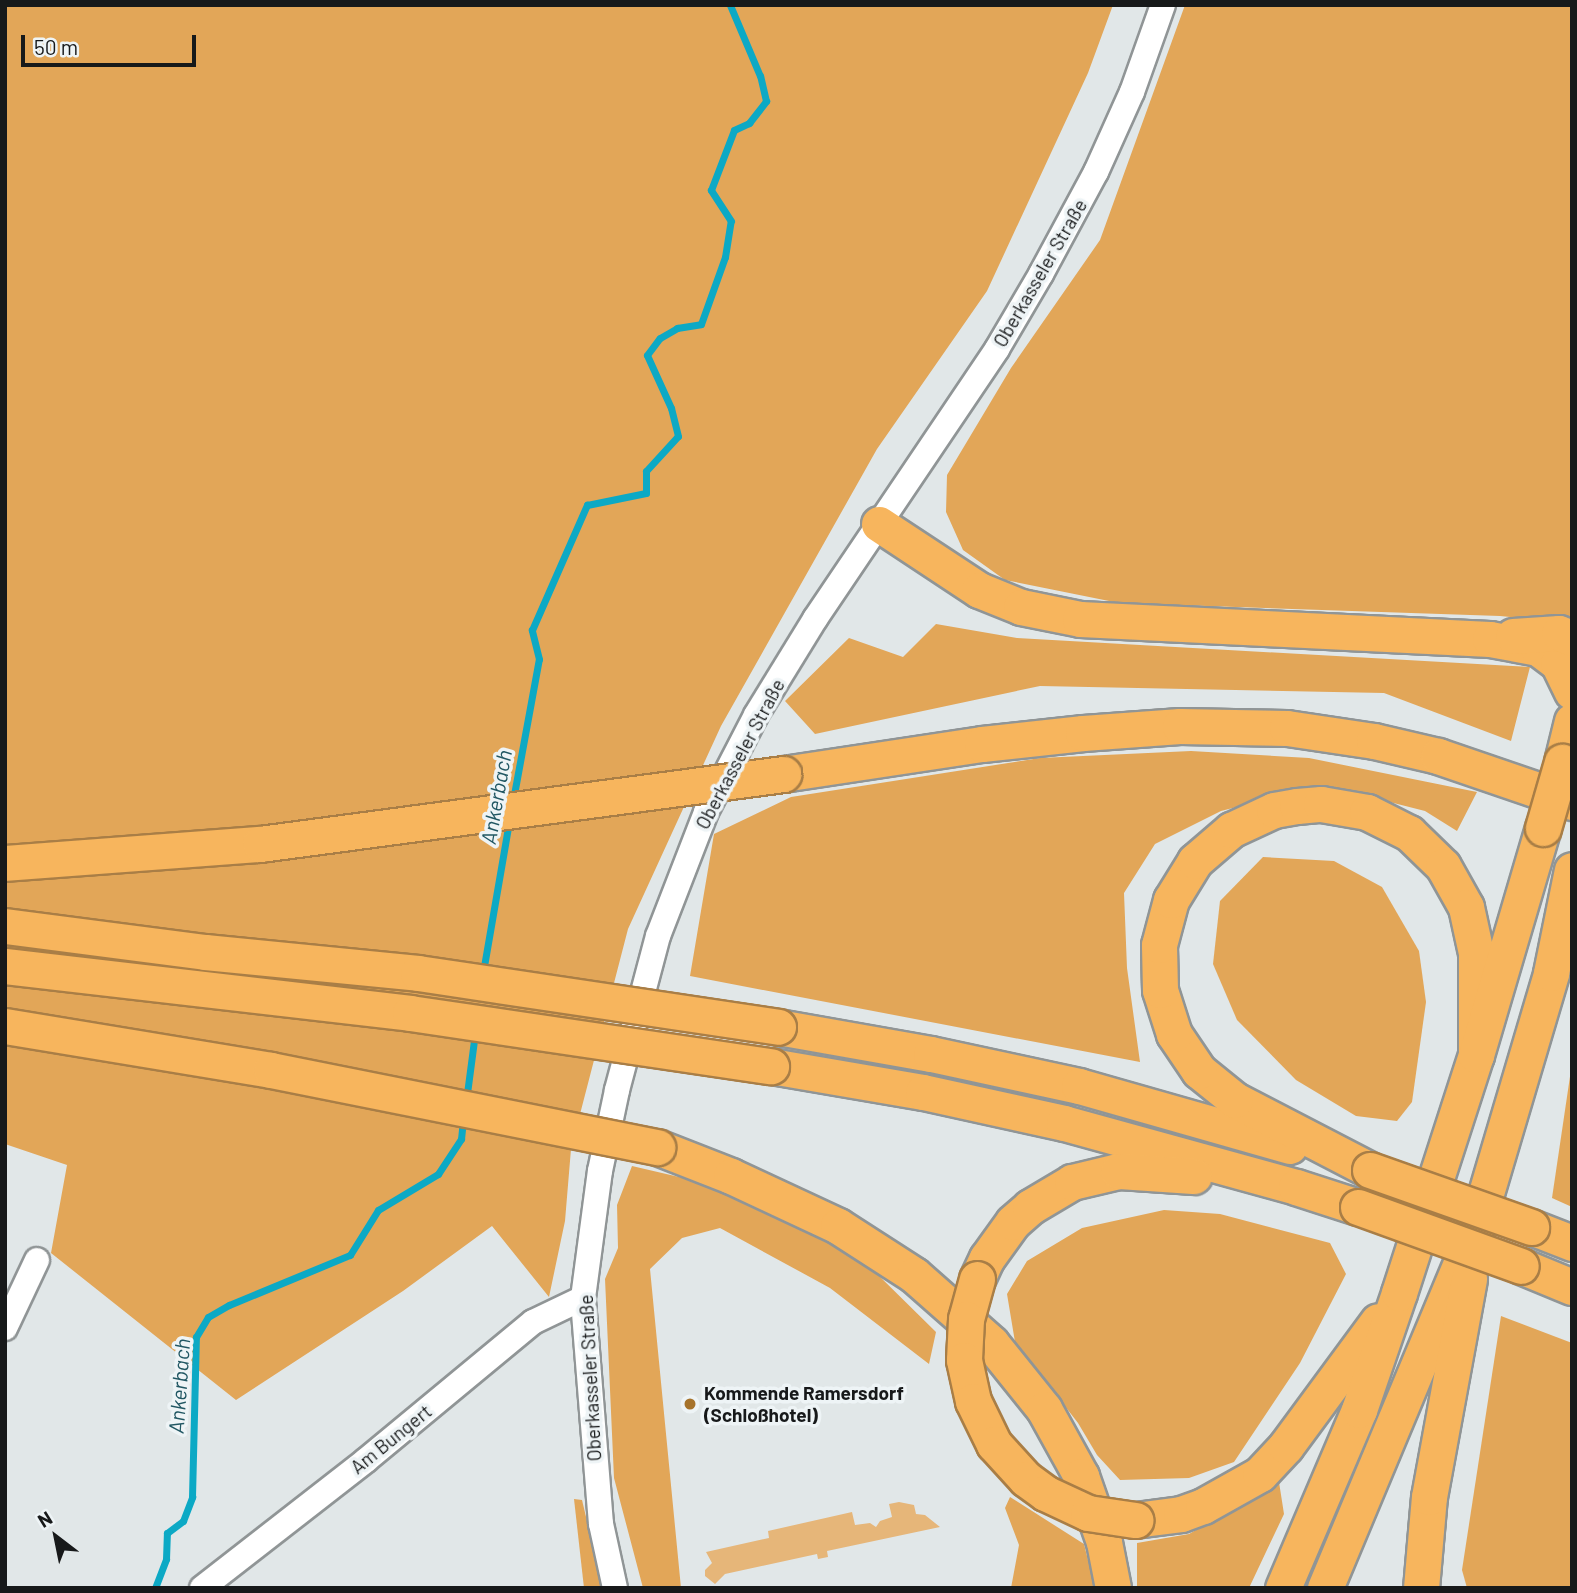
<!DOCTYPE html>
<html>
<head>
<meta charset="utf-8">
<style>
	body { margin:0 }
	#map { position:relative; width:1577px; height:1593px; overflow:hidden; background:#e1e7e8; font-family:Barlow,sans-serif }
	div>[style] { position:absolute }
	.green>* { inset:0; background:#e6b679 }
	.forest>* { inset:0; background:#e2a658 }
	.stream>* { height:7px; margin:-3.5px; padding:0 3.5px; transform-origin:3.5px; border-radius:3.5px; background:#0ca9c5 }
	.roads { filter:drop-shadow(2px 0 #909596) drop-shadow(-2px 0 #909596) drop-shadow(0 2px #909596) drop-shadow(0 -2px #909596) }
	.minor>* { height:24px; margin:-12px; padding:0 12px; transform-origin:12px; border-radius:12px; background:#fff }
	.highway>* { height:35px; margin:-17.5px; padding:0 17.5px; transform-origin:17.5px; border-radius:17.5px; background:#f7b55d }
	.bridges { filter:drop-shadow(2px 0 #a97e46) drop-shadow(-2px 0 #a97e46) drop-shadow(0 2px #a97e46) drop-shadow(0 -2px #a97e46) }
	.highway-bridge>* { height:35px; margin:-17.5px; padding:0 17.5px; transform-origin:17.5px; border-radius:17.5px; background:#f7b55d }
	.dots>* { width:19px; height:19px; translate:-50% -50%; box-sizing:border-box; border:4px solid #eef4f6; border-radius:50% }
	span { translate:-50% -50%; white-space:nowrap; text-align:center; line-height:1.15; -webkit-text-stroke:7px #eef4f6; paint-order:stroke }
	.street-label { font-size:19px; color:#17191a }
	.poi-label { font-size:19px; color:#17191a; font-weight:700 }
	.left { translate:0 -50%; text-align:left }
	.water-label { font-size:21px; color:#215763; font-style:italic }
	.frame { position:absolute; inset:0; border:7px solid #17191a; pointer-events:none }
	.north { position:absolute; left:21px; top:1502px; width:70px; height:70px; -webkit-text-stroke:5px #eef4f6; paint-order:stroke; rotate:328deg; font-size:19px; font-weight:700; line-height:28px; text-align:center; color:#17191a }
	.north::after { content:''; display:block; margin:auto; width:24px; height:32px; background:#17191a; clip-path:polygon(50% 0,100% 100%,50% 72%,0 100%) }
	.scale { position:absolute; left:21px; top:35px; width:175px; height:32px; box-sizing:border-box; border:4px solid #17191a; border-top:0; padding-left:9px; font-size:21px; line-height:24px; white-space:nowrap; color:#17191a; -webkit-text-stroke:5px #eef4f6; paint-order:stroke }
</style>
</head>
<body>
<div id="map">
	<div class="green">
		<div style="clip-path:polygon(899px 1502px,914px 1505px,916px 1514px,925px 1515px,940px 1527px,827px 1551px,828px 1557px,818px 1559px,817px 1554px,725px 1574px,715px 1584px,705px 1576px,705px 1570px,712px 1563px,706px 1552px,769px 1538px,768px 1531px,852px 1512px,855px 1525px,870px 1523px,876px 1527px,880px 1521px,892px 1517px,889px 1504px)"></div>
	</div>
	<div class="forest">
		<div style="clip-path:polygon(5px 5px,1113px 5px,1088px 73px,987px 291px,877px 449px,721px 726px,628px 929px,571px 1149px,565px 1221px,549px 1297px,492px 1226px,403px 1291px,236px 1400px,51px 1253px,67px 1165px,5px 1144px)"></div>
		<div style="clip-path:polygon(1185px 5px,1572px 5px,1572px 623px,1500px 616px,1119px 603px,1005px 580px,963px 550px,946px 512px,947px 475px,1011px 368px,1100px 240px)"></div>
		<div style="clip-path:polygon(936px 624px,1017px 638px,1530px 667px,1511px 741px,1384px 693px,1040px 686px,815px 734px,785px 701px,849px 638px,903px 657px)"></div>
		<div style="clip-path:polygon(1191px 751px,1309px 758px,1477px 792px,1457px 831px,1425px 811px,1366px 796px,1288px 794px,1221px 811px,1155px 844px,1124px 893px,1127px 968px,1140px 1062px,690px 976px,714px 834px,791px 797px,1040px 758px)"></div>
		<div style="clip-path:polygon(1263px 857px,1334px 861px,1382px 887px,1419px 951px,1426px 1002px,1412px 1102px,1397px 1121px,1356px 1116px,1296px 1080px,1237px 1020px,1213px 964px,1220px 901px)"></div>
		<div style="clip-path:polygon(1572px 1063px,1572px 1207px,1552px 1198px)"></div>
		<div style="clip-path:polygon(632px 1166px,709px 1184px,821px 1233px,867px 1264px,936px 1332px,929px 1364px,830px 1288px,720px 1228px,682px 1238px,650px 1269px,681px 1588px,643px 1588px,614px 1478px,605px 1279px,618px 1248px,617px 1205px)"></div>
		<div style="clip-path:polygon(1164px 1210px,1220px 1214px,1330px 1243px,1346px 1274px,1300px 1363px,1234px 1462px,1189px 1478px,1120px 1480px,1097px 1455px,1078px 1423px,1015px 1342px,1007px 1294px,1027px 1261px,1082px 1228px)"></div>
		<div style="clip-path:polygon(1501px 1316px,1572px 1343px,1572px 1588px,1467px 1588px,1462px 1570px)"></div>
		<div style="clip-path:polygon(1279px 1482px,1284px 1514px,1249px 1588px,1137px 1588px,1137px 1543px,1189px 1534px)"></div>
		<div style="clip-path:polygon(1010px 1497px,1084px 1544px,1095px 1588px,1011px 1588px,1019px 1545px,1005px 1508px)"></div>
		<div style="clip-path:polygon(574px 1499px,582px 1500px,603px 1588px,584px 1588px)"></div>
	</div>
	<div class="stream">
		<div style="left:513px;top:800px;width:143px;rotate:-79.6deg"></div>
		<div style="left:539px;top:659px;width:30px;rotate:-104deg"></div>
		<div style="left:532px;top:630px;width:137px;rotate:-66.3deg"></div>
		<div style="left:587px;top:505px;width:60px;rotate:-11.5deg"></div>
		<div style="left:646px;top:493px;width:22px;rotate:-90deg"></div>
		<div style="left:646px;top:471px;width:47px;rotate:-47.6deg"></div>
		<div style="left:678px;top:436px;width:29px;rotate:-104deg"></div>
		<div style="left:671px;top:408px;width:58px;rotate:-114.4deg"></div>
		<div style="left:647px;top:355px;width:21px;rotate:-53deg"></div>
		<div style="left:660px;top:338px;width:20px;rotate:-30deg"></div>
		<div style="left:677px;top:328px;width:24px;rotate:-9deg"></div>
		<div style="left:701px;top:324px;width:71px;rotate:-70.3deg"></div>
		<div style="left:725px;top:257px;width:36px;rotate:-81deg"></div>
		<div style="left:731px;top:221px;width:37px;rotate:-123deg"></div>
		<div style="left:711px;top:190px;width:64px;rotate:-69deg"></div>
		<div style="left:734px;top:130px;width:17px;rotate:-25deg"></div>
		<div style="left:749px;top:123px;width:28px;rotate:-52deg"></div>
		<div style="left:766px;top:101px;width:26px;rotate:-103deg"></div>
		<div style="left:760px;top:76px;width:77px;rotate:-112.9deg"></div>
		<div style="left:483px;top:972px;width:152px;rotate:-80.2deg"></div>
		<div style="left:466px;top:1101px;width:69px;rotate:-82.5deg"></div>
		<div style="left:155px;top:1588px;width:31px;rotate:-69deg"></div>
		<div style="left:166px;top:1559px;width:26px;rotate:-88deg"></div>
		<div style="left:167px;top:1533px;width:20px;rotate:-37deg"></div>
		<div style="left:183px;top:1521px;width:26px;rotate:-69deg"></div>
		<div style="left:192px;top:1497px;width:160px;rotate:-88.6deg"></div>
		<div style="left:196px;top:1337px;width:23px;rotate:-59deg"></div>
		<div style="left:208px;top:1317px;width:24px;rotate:-30deg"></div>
		<div style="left:229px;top:1305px;width:131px;rotate:-22.5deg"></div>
		<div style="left:350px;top:1255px;width:53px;rotate:-58.1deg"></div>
		<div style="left:378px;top:1210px;width:70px;rotate:-31deg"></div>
		<div style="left:438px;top:1174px;width:42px;rotate:-56.7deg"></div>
		<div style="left:461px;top:1139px;width:20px;rotate:-84deg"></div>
	</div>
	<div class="roads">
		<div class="minor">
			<div style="left:5px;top:1328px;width:75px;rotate:-64.8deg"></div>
			<div style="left:202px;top:1588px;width:207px;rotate:-37.9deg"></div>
			<div style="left:365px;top:1461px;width:218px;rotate:-39.6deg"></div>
			<div style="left:533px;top:1322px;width:55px;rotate:-25.6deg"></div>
			<div style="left:615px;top:1588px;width:66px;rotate:-102.3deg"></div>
			<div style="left:601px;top:1524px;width:227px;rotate:-94.6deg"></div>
			<div style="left:583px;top:1298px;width:128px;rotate:-82.4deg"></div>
			<div style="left:600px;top:1171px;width:83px;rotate:-78.1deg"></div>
			<div style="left:617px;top:1090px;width:159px;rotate:-75.1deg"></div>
			<div style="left:658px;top:936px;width:133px;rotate:-68.8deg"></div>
			<div style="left:706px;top:812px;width:109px;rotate:-62.7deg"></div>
			<div style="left:756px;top:715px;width:113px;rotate:-58.4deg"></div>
			<div style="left:815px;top:619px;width:326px;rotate:-56deg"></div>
			<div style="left:997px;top:349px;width:87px;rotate:-59.6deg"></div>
			<div style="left:1041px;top:274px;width:116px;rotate:-61.7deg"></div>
			<div style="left:1096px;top:172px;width:88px;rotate:-65.8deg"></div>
			<div style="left:1132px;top:92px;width:92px;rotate:-70.4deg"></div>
		</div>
		<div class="highway">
			<div style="left:879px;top:524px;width:120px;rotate:33.4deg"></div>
			<div style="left:979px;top:590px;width:45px;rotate:22deg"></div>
			<div style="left:1021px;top:607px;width:60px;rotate:11.5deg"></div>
			<div style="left:1080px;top:619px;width:410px;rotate:2.8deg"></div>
			<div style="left:1490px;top:639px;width:49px;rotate:10.6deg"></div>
			<div style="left:1538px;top:648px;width:25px;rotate:37deg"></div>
			<div style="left:1558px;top:663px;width:32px;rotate:64deg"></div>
			<div style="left:1513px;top:636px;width:46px;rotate:-3.7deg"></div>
			<div style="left:1559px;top:633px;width:14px;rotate:21deg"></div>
			<div style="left:1562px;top:762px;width:42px;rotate:-76.3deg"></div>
			<div style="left:783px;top:774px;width:201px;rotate:-8.6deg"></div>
			<div style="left:982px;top:744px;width:102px;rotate:-6.2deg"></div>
			<div style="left:1083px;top:733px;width:97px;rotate:-4.1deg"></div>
			<div style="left:1180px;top:726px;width:107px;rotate:1.1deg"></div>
			<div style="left:1287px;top:728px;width:88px;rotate:8.5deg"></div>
			<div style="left:1374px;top:741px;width:66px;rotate:13.2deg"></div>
			<div style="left:1438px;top:756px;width:142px;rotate:18.9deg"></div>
			<div style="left:778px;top:1027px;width:155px;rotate:10deg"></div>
			<div style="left:931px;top:1054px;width:151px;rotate:12.2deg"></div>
			<div style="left:1079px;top:1086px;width:219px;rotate:15.9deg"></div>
			<div style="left:771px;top:1066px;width:154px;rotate:9.7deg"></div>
			<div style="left:923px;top:1092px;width:144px;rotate:12.4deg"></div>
			<div style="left:1064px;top:1123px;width:241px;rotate:15.4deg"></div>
			<div style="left:1296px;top:1187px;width:65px;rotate:17.9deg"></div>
			<div style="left:657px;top:1147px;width:79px;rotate:21.4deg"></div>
			<div style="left:731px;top:1176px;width:118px;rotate:25deg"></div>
			<div style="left:838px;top:1226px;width:90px;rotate:32.8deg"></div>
			<div style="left:914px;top:1275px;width:103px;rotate:41.4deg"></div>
			<div style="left:991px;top:1343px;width:85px;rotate:51.2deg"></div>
			<div style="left:1044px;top:1409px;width:77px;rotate:61.1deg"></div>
			<div style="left:1081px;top:1476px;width:70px;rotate:70.8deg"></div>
			<div style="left:1104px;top:1542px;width:47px;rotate:78.9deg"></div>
			<div style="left:1370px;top:1170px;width:152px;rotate:-152.6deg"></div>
			<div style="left:1235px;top:1100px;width:46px;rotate:-141.1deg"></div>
			<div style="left:1199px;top:1071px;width:45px;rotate:-124deg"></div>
			<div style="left:1174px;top:1034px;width:46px;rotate:-107.7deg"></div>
			<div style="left:1160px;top:990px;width:45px;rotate:-91.3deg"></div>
			<div style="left:1159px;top:945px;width:47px;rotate:-75.1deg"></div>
			<div style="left:1171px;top:900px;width:46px;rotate:-58.4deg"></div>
			<div style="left:1195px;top:861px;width:48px;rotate:-40.7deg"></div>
			<div style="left:1231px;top:830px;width:47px;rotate:-24.9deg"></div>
			<div style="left:1274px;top:810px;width:23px;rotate:-10deg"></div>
			<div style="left:1297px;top:806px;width:24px;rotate:-5deg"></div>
			<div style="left:1321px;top:804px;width:47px;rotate:9.9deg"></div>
			<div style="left:1367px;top:812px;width:47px;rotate:26.6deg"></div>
			<div style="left:1409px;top:833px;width:47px;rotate:44.1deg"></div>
			<div style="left:1443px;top:866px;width:47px;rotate:60.7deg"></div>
			<div style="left:1466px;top:907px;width:47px;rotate:77.7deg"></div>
			<div style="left:1476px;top:953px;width:102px;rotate:90deg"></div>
			<div style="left:1531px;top:1227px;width:44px;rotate:21.3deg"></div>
			<div style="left:1521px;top:1266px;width:55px;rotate:22.4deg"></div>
			<div style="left:977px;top:1279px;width:23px;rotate:-65deg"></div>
			<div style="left:987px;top:1258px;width:44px;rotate:-54.2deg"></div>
			<div style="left:1013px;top:1222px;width:23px;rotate:-41deg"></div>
			<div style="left:1030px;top:1207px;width:49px;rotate:-30.8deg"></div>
			<div style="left:1072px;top:1182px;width:47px;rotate:-13.4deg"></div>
			<div style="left:1118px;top:1171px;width:76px;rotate:3.8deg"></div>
			<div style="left:1135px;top:1520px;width:46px;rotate:-7.4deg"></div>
			<div style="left:1181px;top:1514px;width:23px;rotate:-20deg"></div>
			<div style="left:1203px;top:1506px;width:65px;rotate:-29.3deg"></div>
			<div style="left:1260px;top:1474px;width:38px;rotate:-47deg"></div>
			<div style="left:1286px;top:1446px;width:155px;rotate:-53.6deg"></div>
			<div style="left:1283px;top:1588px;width:194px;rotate:-66.9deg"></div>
			<div style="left:1359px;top:1410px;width:124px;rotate:-71.1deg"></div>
			<div style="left:1399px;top:1293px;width:250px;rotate:-72.1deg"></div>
			<div style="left:1476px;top:1055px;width:237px;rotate:-73.6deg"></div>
			<div style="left:1325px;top:1588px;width:391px;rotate:-67.3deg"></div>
			<div style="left:1476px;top:1227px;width:265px;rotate:-73.5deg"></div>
			<div style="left:1551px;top:973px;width:105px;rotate:-78.5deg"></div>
			<div style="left:1421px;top:1588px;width:91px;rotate:-85deg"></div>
			<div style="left:1429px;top:1497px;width:222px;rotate:-79.6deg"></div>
		</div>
	</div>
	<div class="bridges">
		<div class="highway-bridge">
			<div style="left:1543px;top:828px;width:69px;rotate:-73.9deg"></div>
			<div style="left:5px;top:863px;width:256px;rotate:-4.3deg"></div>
			<div style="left:260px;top:844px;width:528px;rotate:-7.62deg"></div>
			<div style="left:5px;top:926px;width:202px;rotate:7.4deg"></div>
			<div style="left:205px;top:952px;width:214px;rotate:5.6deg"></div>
			<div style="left:418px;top:973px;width:364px;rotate:8.5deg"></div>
			<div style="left:5px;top:966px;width:408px;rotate:6.6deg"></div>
			<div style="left:410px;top:1013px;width:365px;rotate:8.4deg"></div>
			<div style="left:5px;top:1026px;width:270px;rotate:9.4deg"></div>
			<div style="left:271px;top:1070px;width:394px;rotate:11.3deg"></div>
			<div style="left:1370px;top:1170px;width:171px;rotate:19.5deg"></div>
			<div style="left:1358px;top:1207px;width:173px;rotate:19.9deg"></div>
			<div style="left:977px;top:1279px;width:41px;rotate:105.4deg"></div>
			<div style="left:966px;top:1319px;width:41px;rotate:92.8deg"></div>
			<div style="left:964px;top:1360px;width:42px;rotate:77.6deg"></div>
			<div style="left:973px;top:1401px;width:48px;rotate:64deg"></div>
			<div style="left:994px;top:1444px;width:47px;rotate:47.6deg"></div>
			<div style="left:1026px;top:1479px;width:24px;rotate:36deg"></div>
			<div style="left:1045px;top:1493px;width:47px;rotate:24.9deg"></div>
			<div style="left:1088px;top:1513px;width:48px;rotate:8.5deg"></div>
		</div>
	</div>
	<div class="dots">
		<div style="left:690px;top:1404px;background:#a6732b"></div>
	</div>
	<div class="street-label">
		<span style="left:1040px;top:273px;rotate:-60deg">Oberkasseler Straße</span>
		<span style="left:740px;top:754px;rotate:-62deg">Oberkasseler Straße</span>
		<span style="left:590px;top:1378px;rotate:-93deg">Oberkasseler Straße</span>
		<span style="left:391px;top:1439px;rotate:-39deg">Am Bungert</span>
	</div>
	<div class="poi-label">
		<span class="left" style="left:704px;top:1404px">Kommende Ramersdorf<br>(Schloßhotel)</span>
	</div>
	<div class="water-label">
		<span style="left:496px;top:797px;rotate:-80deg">Ankerbach</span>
		<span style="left:179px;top:1386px;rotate:-86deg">Ankerbach</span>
	</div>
	<div class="frame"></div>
	<div class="north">N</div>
	<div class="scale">50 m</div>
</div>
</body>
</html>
